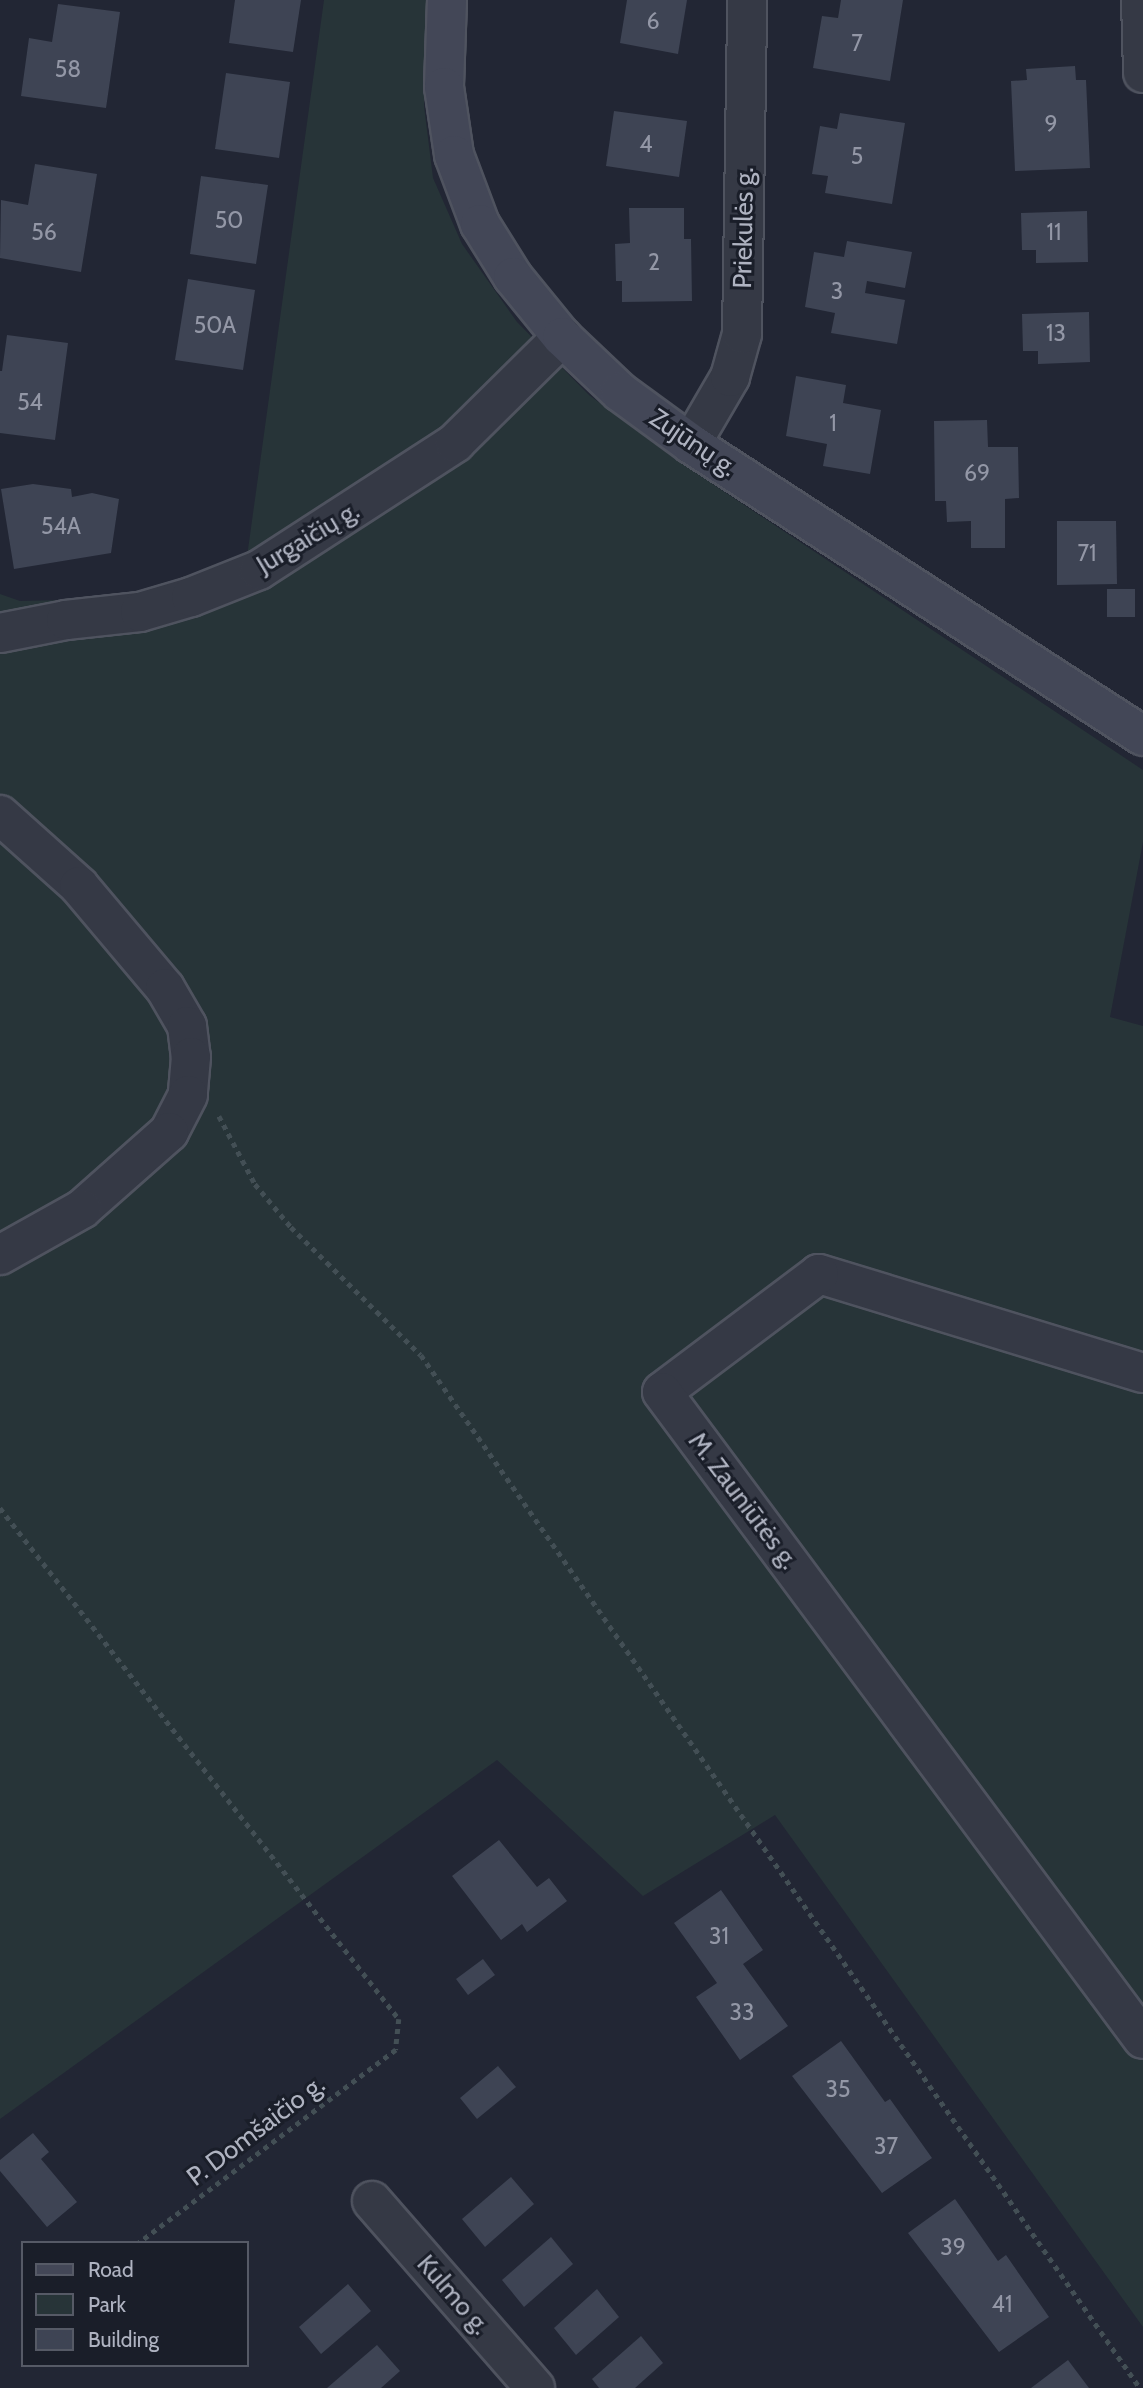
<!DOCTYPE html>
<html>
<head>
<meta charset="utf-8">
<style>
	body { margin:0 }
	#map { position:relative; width:1143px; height:2388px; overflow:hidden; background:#222634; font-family:Cabin,sans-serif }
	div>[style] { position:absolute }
	.green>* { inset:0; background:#273438 }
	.building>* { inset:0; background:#3e4454 }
	.path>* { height:4.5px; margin-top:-2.25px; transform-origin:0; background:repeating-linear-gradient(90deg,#434f55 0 5px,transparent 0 10px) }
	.roads { filter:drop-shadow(2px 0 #4f535f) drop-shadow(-2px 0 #4f535f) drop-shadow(0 2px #4f535f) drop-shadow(0 -2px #4f535f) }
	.minor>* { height:38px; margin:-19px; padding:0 19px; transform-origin:19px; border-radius:19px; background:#353945 }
	.secondary>* { height:38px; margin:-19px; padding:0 19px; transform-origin:19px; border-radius:19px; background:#434757 }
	span { translate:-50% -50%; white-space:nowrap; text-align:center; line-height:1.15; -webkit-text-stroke:6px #1a1e29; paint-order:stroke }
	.number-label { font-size:23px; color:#9397a6 }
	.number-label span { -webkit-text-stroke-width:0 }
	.street-label { font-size:26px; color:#afb3c1 }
	.legend { position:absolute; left:21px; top:2241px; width:228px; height:126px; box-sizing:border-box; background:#1a1e29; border:2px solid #565a66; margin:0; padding:9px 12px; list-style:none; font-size:21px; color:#afb3c1 }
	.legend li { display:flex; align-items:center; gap:14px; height:35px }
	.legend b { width:35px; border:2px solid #565a66 }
</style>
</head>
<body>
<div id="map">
	<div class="green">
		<div style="clip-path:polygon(324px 0,429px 0,424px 106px,433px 178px,462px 244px,517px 322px,589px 395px,675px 459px,1143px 770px,1143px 842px,1110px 1017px,1143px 1026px,1143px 2327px,775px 1815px,643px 1896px,497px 1760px,0 2119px,0 594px,20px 601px,106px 599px,184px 587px,246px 564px)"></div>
	</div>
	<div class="building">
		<div style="clip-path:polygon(235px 0,301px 0,293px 52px,229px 43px)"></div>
		<div style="clip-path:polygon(627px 0,687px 0,678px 54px,620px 43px)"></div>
		<div style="clip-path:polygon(841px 0,903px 0,890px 81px,813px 68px,822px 16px,838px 18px)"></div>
		<div style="clip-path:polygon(58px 4px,120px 12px,106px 108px,21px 96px,29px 38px,52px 42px)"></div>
		<div style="clip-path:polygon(1075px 66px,1076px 80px,1086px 80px,1090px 168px,1015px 171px,1011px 81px,1027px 80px,1026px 69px)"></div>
		<div style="clip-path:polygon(226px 73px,290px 82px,279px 158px,215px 149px)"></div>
		<div style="clip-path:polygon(614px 111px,687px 121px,679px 177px,606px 166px)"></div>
		<div style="clip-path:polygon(840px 113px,905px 123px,892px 204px,825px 193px,828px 176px,812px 174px,820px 126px,837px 129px)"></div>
		<div style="clip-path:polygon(35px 164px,97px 174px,81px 272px,0 258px,1px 200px,28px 205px)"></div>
		<div style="clip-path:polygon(201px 176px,268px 185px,256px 264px,190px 254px)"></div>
		<div style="clip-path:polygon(629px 208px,684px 208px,684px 239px,691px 239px,692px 301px,622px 302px,622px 281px,616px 281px,615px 244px,630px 243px)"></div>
		<div style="clip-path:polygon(1087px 211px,1088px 262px,1036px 263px,1036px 250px,1022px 250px,1021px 213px)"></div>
		<div style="clip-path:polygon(847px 241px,912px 252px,905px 288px,867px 281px,865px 293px,905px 300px,897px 344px,831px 333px,835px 313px,805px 307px,814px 252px,844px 257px)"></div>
		<div style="clip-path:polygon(188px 279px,255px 290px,243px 370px,175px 360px)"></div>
		<div style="clip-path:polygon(1089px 312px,1090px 362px,1038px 364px,1038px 351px,1023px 351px,1022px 314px)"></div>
		<div style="clip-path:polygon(7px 335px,68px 343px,55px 440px,0 433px,0 371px,2px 371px)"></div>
		<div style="clip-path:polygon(796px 376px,846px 385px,843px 403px,881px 410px,870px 474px,823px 466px,827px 444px,786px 436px)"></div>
		<div style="clip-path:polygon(987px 420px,988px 447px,1018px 447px,1019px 498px,1005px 499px,1005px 548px,971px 548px,971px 521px,947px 522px,946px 501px,935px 501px,934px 421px)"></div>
		<div style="clip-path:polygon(33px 484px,71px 489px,72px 497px,92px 493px,119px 499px,111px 553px,14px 569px,1px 489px)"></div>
		<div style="clip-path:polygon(1057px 521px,1116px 521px,1117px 584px,1057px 585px)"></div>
		<div style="clip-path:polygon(1107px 589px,1135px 589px,1135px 617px,1107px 617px)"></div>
		<div style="clip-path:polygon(499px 1840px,537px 1887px,549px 1878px,567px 1901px,527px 1932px,522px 1924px,501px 1940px,452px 1876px)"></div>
		<div style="clip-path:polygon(721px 1890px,763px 1950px,743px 1964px,788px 2026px,740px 2060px,696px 1997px,717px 1983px,674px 1923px)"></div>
		<div style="clip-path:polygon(483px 1959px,495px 1975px,468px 1995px,456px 1979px)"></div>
		<div style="clip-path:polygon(841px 2041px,885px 2102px,890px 2099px,932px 2158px,882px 2193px,792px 2076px)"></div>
		<div style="clip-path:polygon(498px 2066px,516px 2087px,477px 2119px,460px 2098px)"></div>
		<div style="clip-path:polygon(33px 2133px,49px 2152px,41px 2159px,77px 2202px,47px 2227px,0 2171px,0 2160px)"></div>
		<div style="clip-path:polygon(511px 2177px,534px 2204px,485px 2247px,462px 2219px)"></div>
		<div style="clip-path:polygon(955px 2199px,998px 2261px,1006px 2255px,1049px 2317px,999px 2352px,908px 2233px)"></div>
		<div style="clip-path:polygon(551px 2237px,573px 2264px,524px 2307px,502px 2280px)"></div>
		<div style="clip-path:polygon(348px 2284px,371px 2311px,321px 2354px,299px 2327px)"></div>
		<div style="clip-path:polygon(597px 2289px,619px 2317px,576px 2355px,554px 2328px)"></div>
		<div style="clip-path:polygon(641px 2336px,663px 2363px,635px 2388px,599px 2388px,592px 2379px)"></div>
		<div style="clip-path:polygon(377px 2345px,400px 2371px,381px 2388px,327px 2388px)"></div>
		<div style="clip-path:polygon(1068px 2360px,1089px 2388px,1031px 2388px)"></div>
	</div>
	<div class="path">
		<div style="left:219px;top:1116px;width:77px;rotate:62.1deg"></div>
		<div style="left:255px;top:1184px;width:56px;rotate:50.1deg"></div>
		<div style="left:291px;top:1227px;width:182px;rotate:44.6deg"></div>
		<div style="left:421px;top:1355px;width:1259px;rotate:55.16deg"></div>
		<div style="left:0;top:1508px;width:648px;rotate:52.02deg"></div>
		<div style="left:399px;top:2019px;width:31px;rotate:96deg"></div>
		<div style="left:396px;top:2050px;width:321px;rotate:143.1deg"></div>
	</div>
	<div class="roads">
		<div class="minor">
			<div style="left:1141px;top:0;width:73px;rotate:88.4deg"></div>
			<div style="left:691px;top:444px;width:78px;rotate:-59.8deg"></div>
			<div style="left:730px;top:377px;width:45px;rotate:-74.4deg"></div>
			<div style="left:742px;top:334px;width:334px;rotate:-89.1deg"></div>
			<div style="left:0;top:633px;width:67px;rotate:-11.1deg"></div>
			<div style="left:66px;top:620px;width:74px;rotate:-6.2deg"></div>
			<div style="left:140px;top:612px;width:53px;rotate:-16.4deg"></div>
			<div style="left:191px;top:597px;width:73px;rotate:-21.7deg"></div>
			<div style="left:259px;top:570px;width:234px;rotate:-32.9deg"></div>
			<div style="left:455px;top:443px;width:151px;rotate:-44.7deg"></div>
			<div style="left:0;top:815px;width:106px;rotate:41.9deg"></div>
			<div style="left:79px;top:886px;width:133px;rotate:49.9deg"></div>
			<div style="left:165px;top:988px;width:44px;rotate:59.9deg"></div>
			<div style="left:187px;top:1026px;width:31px;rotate:83deg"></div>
			<div style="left:191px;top:1057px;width:38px;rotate:95deg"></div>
			<div style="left:188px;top:1095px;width:42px;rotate:117.2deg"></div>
			<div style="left:169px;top:1132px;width:116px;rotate:138.5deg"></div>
			<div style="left:82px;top:1209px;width:94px;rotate:150.7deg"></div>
			<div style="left:1143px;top:1373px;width:339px;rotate:-163deg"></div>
			<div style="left:819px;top:1274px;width:196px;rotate:143.1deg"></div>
			<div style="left:662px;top:1392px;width:806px;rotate:53.37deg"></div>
			<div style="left:372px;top:2201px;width:248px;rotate:48.9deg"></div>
		</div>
		<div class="secondary">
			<div style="left:447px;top:0;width:87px;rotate:92deg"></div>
			<div style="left:444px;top:87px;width:69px;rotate:81.6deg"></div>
			<div style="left:454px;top:155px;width:74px;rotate:69.4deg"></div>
			<div style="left:480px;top:224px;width:62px;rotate:58.1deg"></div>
			<div style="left:513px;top:277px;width:77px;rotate:50.8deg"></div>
			<div style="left:562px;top:337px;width:80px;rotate:43.5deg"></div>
			<div style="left:620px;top:392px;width:88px;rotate:36.2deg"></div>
			<div style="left:691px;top:444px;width:538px;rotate:32.86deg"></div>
		</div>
	</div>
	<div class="number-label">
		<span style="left:653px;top:21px">6</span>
		<span style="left:857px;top:43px">7</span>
		<span style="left:68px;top:69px">58</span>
		<span style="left:1051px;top:124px">9</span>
		<span style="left:646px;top:144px">4</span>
		<span style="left:857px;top:156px">5</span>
		<span style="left:229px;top:220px">50</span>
		<span style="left:44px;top:232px">56</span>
		<span style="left:1054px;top:232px">11</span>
		<span style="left:654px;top:262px">2</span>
		<span style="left:837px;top:291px">3</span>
		<span style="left:215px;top:325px">50A</span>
		<span style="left:1056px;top:333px">13</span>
		<span style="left:30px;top:402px">54</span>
		<span style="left:833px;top:423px">1</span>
		<span style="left:977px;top:473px">69</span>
		<span style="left:61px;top:526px">54A</span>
		<span style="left:1087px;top:553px">71</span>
		<span style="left:719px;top:1936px">31</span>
		<span style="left:742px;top:2012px">33</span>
		<span style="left:838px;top:2089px">35</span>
		<span style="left:886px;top:2146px">37</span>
		<span style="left:953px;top:2247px">39</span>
		<span style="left:1002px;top:2304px">41</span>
	</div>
	<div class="street-label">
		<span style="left:744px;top:228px;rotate:-89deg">Priekulės g.</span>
		<span style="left:693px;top:443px;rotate:34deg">Zujūnų g.</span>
		<span style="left:308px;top:538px;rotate:-31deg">Jurgaičių g.</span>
		<span style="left:743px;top:1501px;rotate:53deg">M. Zauniūtės g.</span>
		<span style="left:256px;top:2131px;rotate:-37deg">P. Domšaičio g.</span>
		<span style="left:453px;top:2295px;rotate:49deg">Kulmo g.</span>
	</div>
	<ul class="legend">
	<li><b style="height:9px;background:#434757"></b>Road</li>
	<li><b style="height:19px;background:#273438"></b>Park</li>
	<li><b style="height:19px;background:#3e4454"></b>Building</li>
	</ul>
</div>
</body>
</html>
